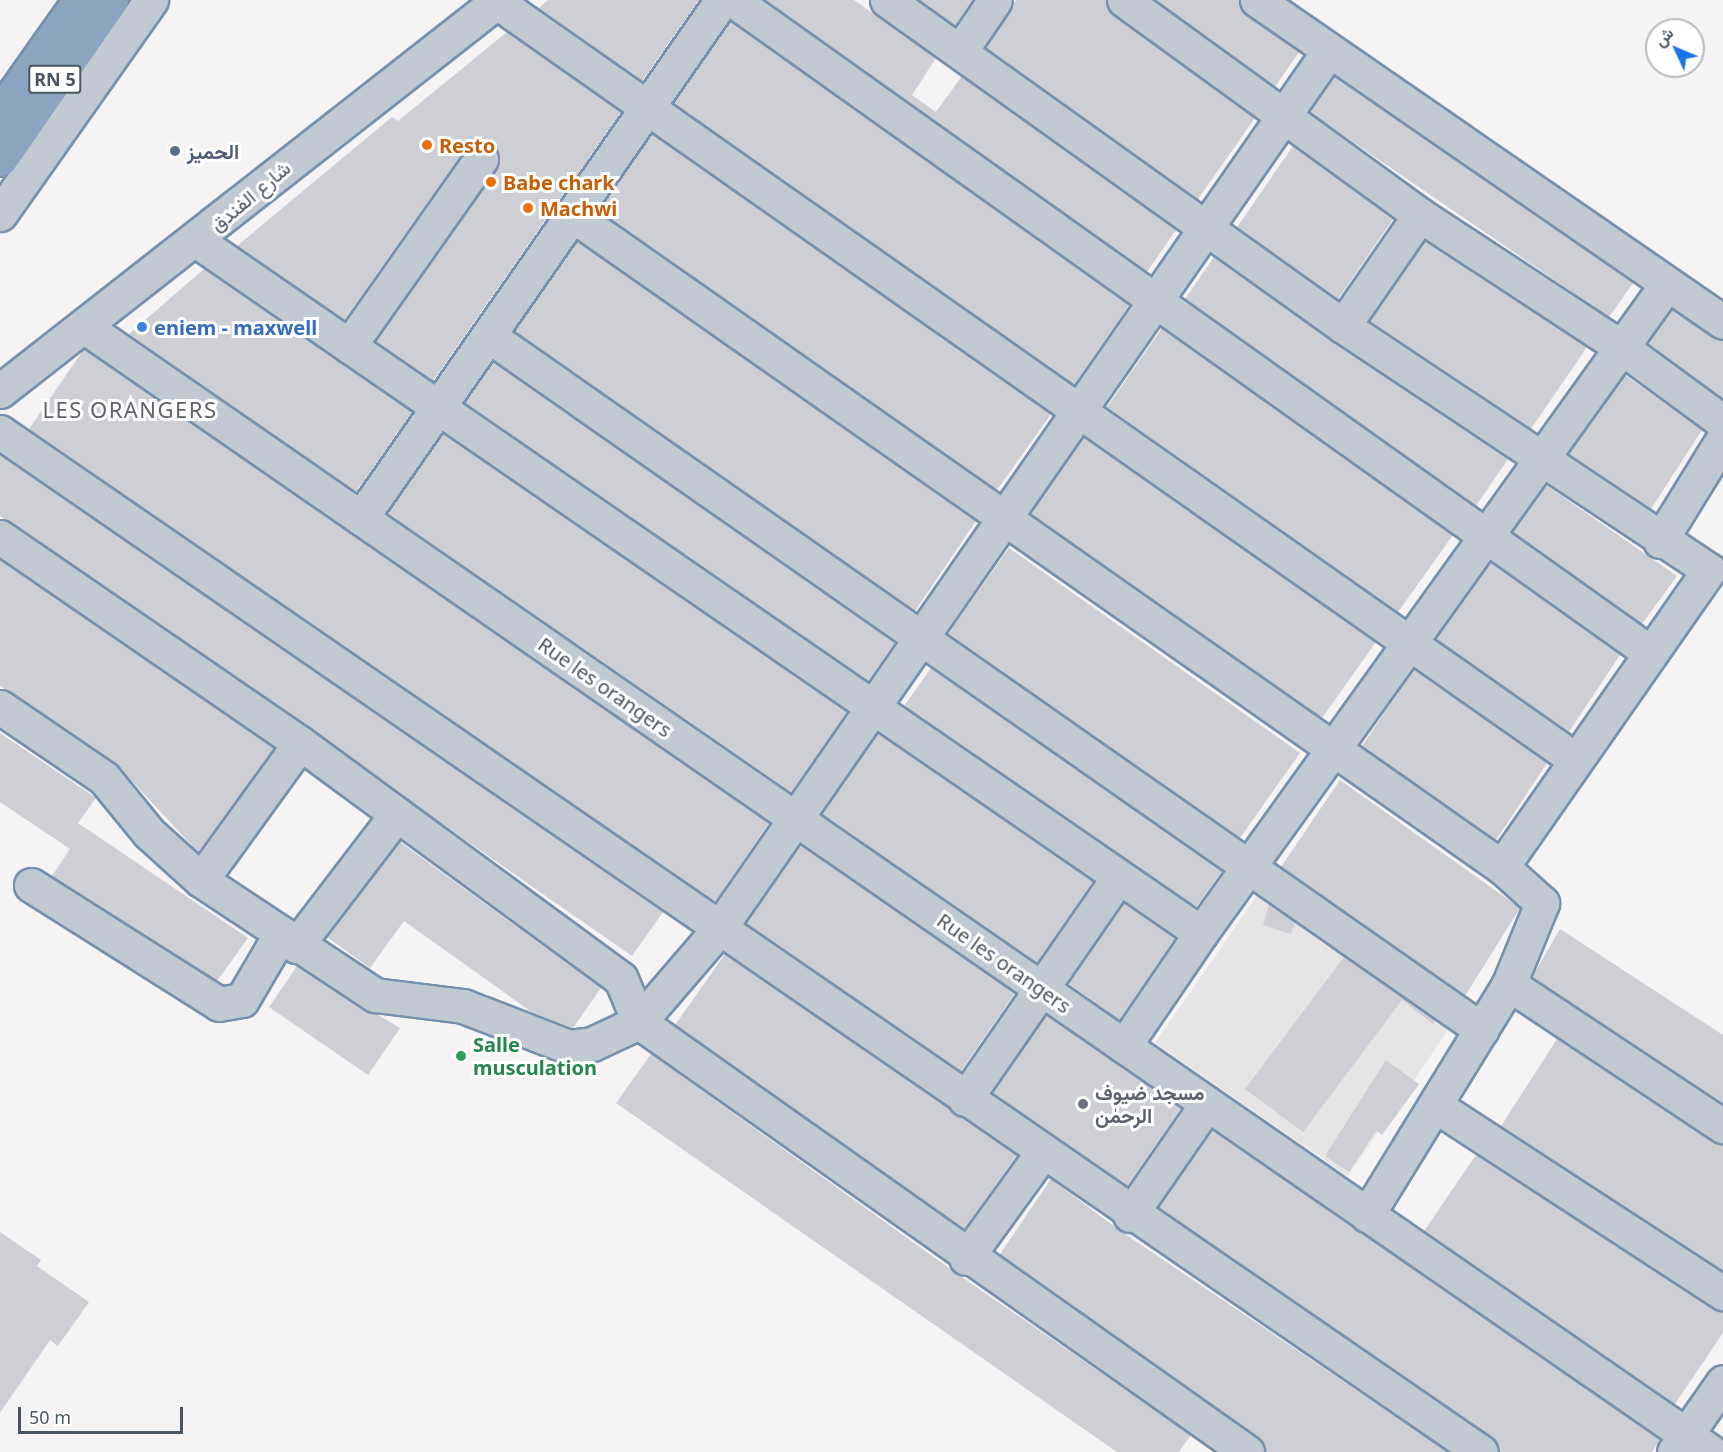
<!DOCTYPE html>
<html>
<head>
<meta charset="utf-8">
<style>
	body { margin:0 }
	#map { position:relative; width:1723px; height:1452px; overflow:hidden; background:#f5f3f3; font-family:"Noto Sans",Vazirmatn,sans-serif }
	div>[style] { position:absolute }
	.education>* { inset:0; background:#e6e4e5 }
	.building>* { inset:0; background:#cdcfd5 }
	.roads { filter:drop-shadow(2px 0 #7690ad) drop-shadow(-2px 0 #7690ad) drop-shadow(0 2px #7690ad) drop-shadow(0 -2px #7690ad) }
	.minor>* { height:33px; margin:-16.5px; padding:0 16.5px; transform-origin:16.5px; border-radius:16.5px; background:#c1cad2 }
	.highway>* { height:33px; margin:-16.5px; padding:0 16.5px; transform-origin:16.5px; border-radius:16.5px; background:#8ba5c1 }
	.dots>* { width:16px; height:16px; translate:-50% -50%; box-sizing:border-box; border:3px solid #fff; border-radius:50% }
	span { translate:-50% -50%; white-space:nowrap; text-align:center; line-height:1.15; -webkit-text-stroke:6px #fff; paint-order:stroke }
	.shield-label span { padding:2px 4px; background:#fff; border:2px solid; border-radius:4px; -webkit-text-stroke-width:0 }
	.shield-label { font-size:18px; color:#4a5661; font-weight:700 }
	.food-label { font-size:20px; color:#c56008; font-weight:700 }
	.left { translate:0 -50%; text-align:left }
	.service-label { font-size:20px; color:#4e5e75; font-weight:700 }
	.street-label { font-size:20px; color:#4a5661 }
	.shop-label { font-size:20px; color:#366cbe; font-weight:700 }
	.leisure-label { font-size:20px; color:#27864d; font-weight:700 }
	.worship-label { font-size:20px; color:#5b616d; font-weight:700 }
	.quarter-label { font-size:22px; color:#5f6368; letter-spacing:1.5px }
	.north { position:absolute; left:1645px; top:18px; width:60px; height:60px; box-sizing:border-box; background:#fff; border:2px solid #b7bbc0; border-radius:50%; rotate:314deg; font-size:16px; font-weight:700; line-height:24px; text-align:center; color:#4a5661 }
	.north::after { content:''; display:block; margin:auto; width:21px; height:27px; background:#1a73e8; clip-path:polygon(50% 0,100% 100%,50% 72%,0 100%) }
	.scale { position:absolute; left:18px; top:1407px; width:165px; height:27px; box-sizing:border-box; border:3px solid #4a5661; border-top:0; padding-left:8px; font-size:18px; line-height:21px; white-space:nowrap; color:#4a5661; -webkit-text-stroke:4px #fff; paint-order:stroke }
</style>
</head>
<body>
<div id="map">
	<div class="education">
		<div style="clip-path:polygon(1262px 888px,1455px 1020px,1348px 1176px,1155px 1043px)"></div>
	</div>
	<div class="building">
		<div style="clip-path:polygon(548px 0,699px 0,642px 81px,539px 8px)"></div>
		<div style="clip-path:polygon(765px 0,854px 0,936px 58px,912px 95px,936px 112px,962px 76px,1176px 230px,1147px 272px)"></div>
		<div style="clip-path:polygon(919px 0,972px 0,955px 26px)"></div>
		<div style="clip-path:polygon(1016px 0,1106px 0,1113px 15px,1255px 118px,1198px 199px,985px 47px)"></div>
		<div style="clip-path:polygon(1156px 0,1239px 0,1246px 15px,1299px 52px,1275px 87px)"></div>
		<div style="clip-path:polygon(730px 21px,1129px 305px,1074px 385px,673px 103px)"></div>
		<div style="clip-path:polygon(507px 32px,621px 112px,433px 381px,375px 341px,496px 170px,498px 152px,491px 143px,474px 142px,466px 148px,344px 320px,237px 246px,392px 117px,398px 121px)"></div>
		<div style="clip-path:polygon(1334px 76px,1633px 283px,1609px 317px,1309px 112px)"></div>
		<div style="clip-path:polygon(652px 134px,1051px 414px,997px 490px,598px 210px)"></div>
		<div style="clip-path:polygon(1293px 146px,1393px 219px,1338px 299px,1237px 227px)"></div>
		<div style="clip-path:polygon(577px 241px,976px 521px,915px 611px,514px 331px)"></div>
		<div style="clip-path:polygon(1425px 241px,1587px 347px,1531px 429px,1369px 321px)"></div>
		<div style="clip-path:polygon(1214px 257px,1508px 459px,1476px 506px,1185px 299px)"></div>
		<div style="clip-path:polygon(204px 269px,412px 412px,356px 492px,129px 334px)"></div>
		<div style="clip-path:polygon(1672px 309px,1723px 340px,1723px 399px,1648px 343px)"></div>
		<div style="clip-path:polygon(1162px 328px,1453px 535px,1398px 612px,1107px 407px)"></div>
		<div style="clip-path:polygon(84px 349px,769px 823px,715px 902px,29px 429px)"></div>
		<div style="clip-path:polygon(493px 362px,895px 643px,868px 681px,464px 402px)"></div>
		<div style="clip-path:polygon(1625px 375px,1702px 430px,1651px 509px,1568px 454px)"></div>
		<div style="clip-path:polygon(443px 433px,847px 712px,791px 792px,387px 513px)"></div>
		<div style="clip-path:polygon(1084px 437px,1376px 642px,1322px 718px,1030px 513px)"></div>
		<div style="clip-path:polygon(0 455px,663px 912px,632px 956px,0 516px)"></div>
		<div style="clip-path:polygon(1546px 485px,1677px 576px,1642px 624px,1513px 532px)"></div>
		<div style="clip-path:polygon(1009px 548px,1300px 753px,1240px 838px,948px 634px)"></div>
		<div style="clip-path:polygon(0 560px,274px 748px,198px 852px,115px 763px,0 686px)"></div>
		<div style="clip-path:polygon(1490px 562px,1620px 655px,1569px 732px,1436px 639px)"></div>
		<div style="clip-path:polygon(931px 668px,1222px 871px,1196px 907px,904px 706px)"></div>
		<div style="clip-path:polygon(1414px 669px,1547px 763px,1496px 840px,1362px 746px)"></div>
		<div style="clip-path:polygon(0 733px,96px 798px,78px 823px,248px 938px,217px 981px,52px 876px,70px 849px,0 802px)"></div>
		<div style="clip-path:polygon(878px 733px,1093px 881px,1037px 963px,822px 814px)"></div>
		<div style="clip-path:polygon(1340px 780px,1520px 908px,1465px 996px,1281px 867px)"></div>
		<div style="clip-path:polygon(400px 842px,601px 988px,573px 1028px,533px 1013px,404px 921px,370px 968px,327px 937px)"></div>
		<div style="clip-path:polygon(800px 845px,1015px 993px,961px 1071px,746px 923px)"></div>
		<div style="clip-path:polygon(1124px 903px,1175px 938px,1119px 1020px,1068px 983px)"></div>
		<div style="clip-path:polygon(1269px 905px,1295px 922px,1291px 934px,1263px 925px)"></div>
		<div style="clip-path:polygon(1560px 929px,1723px 1035px,1723px 1104px,1532px 977px)"></div>
		<div style="clip-path:polygon(725px 954px,1017px 1155px,964px 1229px,675px 1025px)"></div>
		<div style="clip-path:polygon(1344px 957px,1436px 1020px,1433px 1024px,1402px 1000px,1303px 1132px,1245px 1089px)"></div>
		<div style="clip-path:polygon(297px 966px,400px 1028px,368px 1075px,269px 1007px)"></div>
		<div style="clip-path:polygon(1046px 1015px,1181px 1108px,1127px 1186px,992px 1093px)"></div>
		<div style="clip-path:polygon(1557px 1039px,1723px 1145px,1723px 1271px,1501px 1126px)"></div>
		<div style="clip-path:polygon(651px 1054px,956px 1273px,1191px 1435px,1179px 1452px,1117px 1452px,616px 1103px)"></div>
		<div style="clip-path:polygon(1386px 1060px,1419px 1084px,1382px 1135px,1376px 1131px,1349px 1172px,1325px 1156px)"></div>
		<div style="clip-path:polygon(1213px 1130px,1660px 1439px,1652px 1452px,1499px 1452px,1492px 1437px,1158px 1207px)"></div>
		<div style="clip-path:polygon(1476px 1155px,1723px 1312px,1723px 1333px,1675px 1404px,1424px 1231px)"></div>
		<div style="clip-path:polygon(1051px 1179px,1119px 1230px,1448px 1452px,1265px 1452px,1258px 1437px,1000px 1254px)"></div>
		<div style="clip-path:polygon(0 1232px,41px 1260px,37px 1266px,89px 1302px,58px 1346px,50px 1340px,0 1413px)"></div>
	</div>
	<div class="roads">
		<div class="minor">
			<div style="left:733px;top:0;width:1124px;rotate:35.44deg"></div>
			<div style="left:887px;top:0;width:561px;rotate:35.56deg"></div>
			<div style="left:1343px;top:326px;width:440px;rotate:33.7deg"></div>
			<div style="left:1709px;top:570px;width:362px;rotate:124.9deg"></div>
			<div style="left:1502px;top:867px;width:54px;rotate:42deg"></div>
			<div style="left:1542px;top:903px;width:87px;rotate:112.2deg"></div>
			<div style="left:1509px;top:984px;width:257px;rotate:33.6deg"></div>
			<div style="left:1124px;top:0;width:366px;rotate:36deg"></div>
			<div style="left:1420px;top:215px;width:240px;rotate:33.3deg"></div>
			<div style="left:1621px;top:347px;width:127px;rotate:36.3deg"></div>
			<div style="left:1257px;top:0;width:566px;rotate:34.64deg"></div>
			<div style="left:497px;top:2px;width:1315px;rotate:35.09deg"></div>
			<div style="left:961px;top:50px;width:60px;rotate:-55.8deg"></div>
			<div style="left:0;top:214px;width:262px;rotate:-54.8deg"></div>
			<div style="left:571px;top:214px;width:1137px;rotate:35.05deg"></div>
			<div style="left:197px;top:241px;width:1219px;rotate:34.58deg"></div>
			<div style="left:1201px;top:933px;width:137px;rotate:124.3deg"></div>
			<div style="left:1343px;top:326px;width:135px;rotate:-55.3deg"></div>
			<div style="left:85px;top:327px;width:1977px;rotate:34.68deg"></div>
			<div style="left:489px;top:336px;width:1211px;rotate:34.95deg"></div>
			<div style="left:349px;top:346px;width:229px;rotate:-54.8deg"></div>
			<div style="left:0;top:391px;width:634px;rotate:-38.08deg"></div>
			<div style="left:0;top:432px;width:1798px;rotate:34.56deg"></div>
			<div style="left:361px;top:518px;width:631px;rotate:-55.13deg"></div>
			<div style="left:0;top:537px;width:364px;rotate:34.5deg"></div>
			<div style="left:300px;top:743px;width:398px;rotate:36.3deg"></div>
			<div style="left:621px;top:979px;width:47px;rotate:67.3deg"></div>
			<div style="left:639px;top:1022px;width:745px;rotate:35.27deg"></div>
			<div style="left:1660px;top:541px;width:120px;rotate:-58.3deg"></div>
			<div style="left:0;top:707px;width:126px;rotate:34.3deg"></div>
			<div style="left:104px;top:778px;width:71px;rotate:50.7deg"></div>
			<div style="left:149px;top:833px;width:70px;rotate:42.1deg"></div>
			<div style="left:201px;top:880px;width:209px;rotate:33.5deg"></div>
			<div style="left:375px;top:995px;width:89px;rotate:7.1deg"></div>
			<div style="left:463px;top:1006px;width:114px;rotate:21.1deg"></div>
			<div style="left:569px;top:1047px;width:23px;rotate:-7deg"></div>
			<div style="left:592px;top:1044px;width:52px;rotate:-25.1deg"></div>
			<div style="left:639px;top:1022px;width:121px;rotate:-49.3deg"></div>
			<div style="left:718px;top:930px;width:1069px;rotate:-55.21deg"></div>
			<div style="left:201px;top:880px;width:169px;rotate:-54.1deg"></div>
			<div style="left:31px;top:885px;width:222px;rotate:32.3deg"></div>
			<div style="left:219px;top:1004px;width:23px;rotate:-10deg"></div>
			<div style="left:242px;top:1000px;width:75px;rotate:-59.7deg"></div>
			<div style="left:1201px;top:933px;width:799px;rotate:-54.32deg"></div>
			<div style="left:296px;top:946px;width:166px;rotate:-52.6deg"></div>
			<div style="left:965px;top:1099px;width:270px;rotate:-55.3deg"></div>
			<div style="left:1436px;top:1106px;width:343px;rotate:33.1deg"></div>
			<div style="left:1130px;top:1215px;width:135px;rotate:-55.3deg"></div>
			<div style="left:1367px;top:1215px;width:271px;rotate:-58.4deg"></div>
			<div style="left:966px;top:1258px;width:130px;rotate:-54.1deg"></div>
			<div style="left:1674px;top:1452px;width:85px;rotate:-55deg"></div>
		</div>
		<div class="highway">
			<div style="left:0;top:113px;width:138px;rotate:-54.7deg"></div>
			<div style="left:0;top:159px;width:194px;rotate:-55.1deg"></div>
		</div>
	</div>
	<div class="dots">
		<div style="left:427px;top:145px;background:#e8710a"></div>
		<div style="left:175px;top:151px;background:#5c6f8a"></div>
		<div style="left:491px;top:182px;background:#e8710a"></div>
		<div style="left:528px;top:208px;background:#e8710a"></div>
		<div style="left:142px;top:327px;background:#3f7fe0"></div>
		<div style="left:461px;top:1056px;background:#2e9e5b"></div>
		<div style="left:1083px;top:1104px;background:#6b7280"></div>
	</div>
	<div class="shield-label">
		<span style="left:55px;top:79px">RN 5</span>
	</div>
	<div class="food-label">
		<span class="left" style="left:439px;top:145px">Resto</span>
		<span class="left" style="left:503px;top:182px">Babe chark</span>
		<span class="left" style="left:540px;top:208px">Machwi</span>
	</div>
	<div class="service-label">
		<span class="left" style="left:187px;top:151px">الحميز</span>
	</div>
	<div class="street-label">
		<span style="left:250px;top:196px;rotate:-40deg">شارع الفندق</span>
		<span style="left:605px;top:687px;rotate:35deg">Rue les orangers</span>
		<span style="left:1004px;top:963px;rotate:35deg">Rue les orangers</span>
	</div>
	<div class="shop-label">
		<span class="left" style="left:154px;top:327px">eniem - maxwell</span>
	</div>
	<div class="leisure-label">
		<span class="left" style="left:473px;top:1056px">Salle<br>musculation</span>
	</div>
	<div class="worship-label">
		<span class="left" style="left:1095px;top:1104px">مسجد ضيوف<br>الرحمٰن</span>
	</div>
	<div class="quarter-label">
		<span style="left:130px;top:410px">LES ORANGERS</span>
	</div>
	<div class="north">ش</div>
	<div class="scale">50 m</div>
</div>
</body>
</html>
